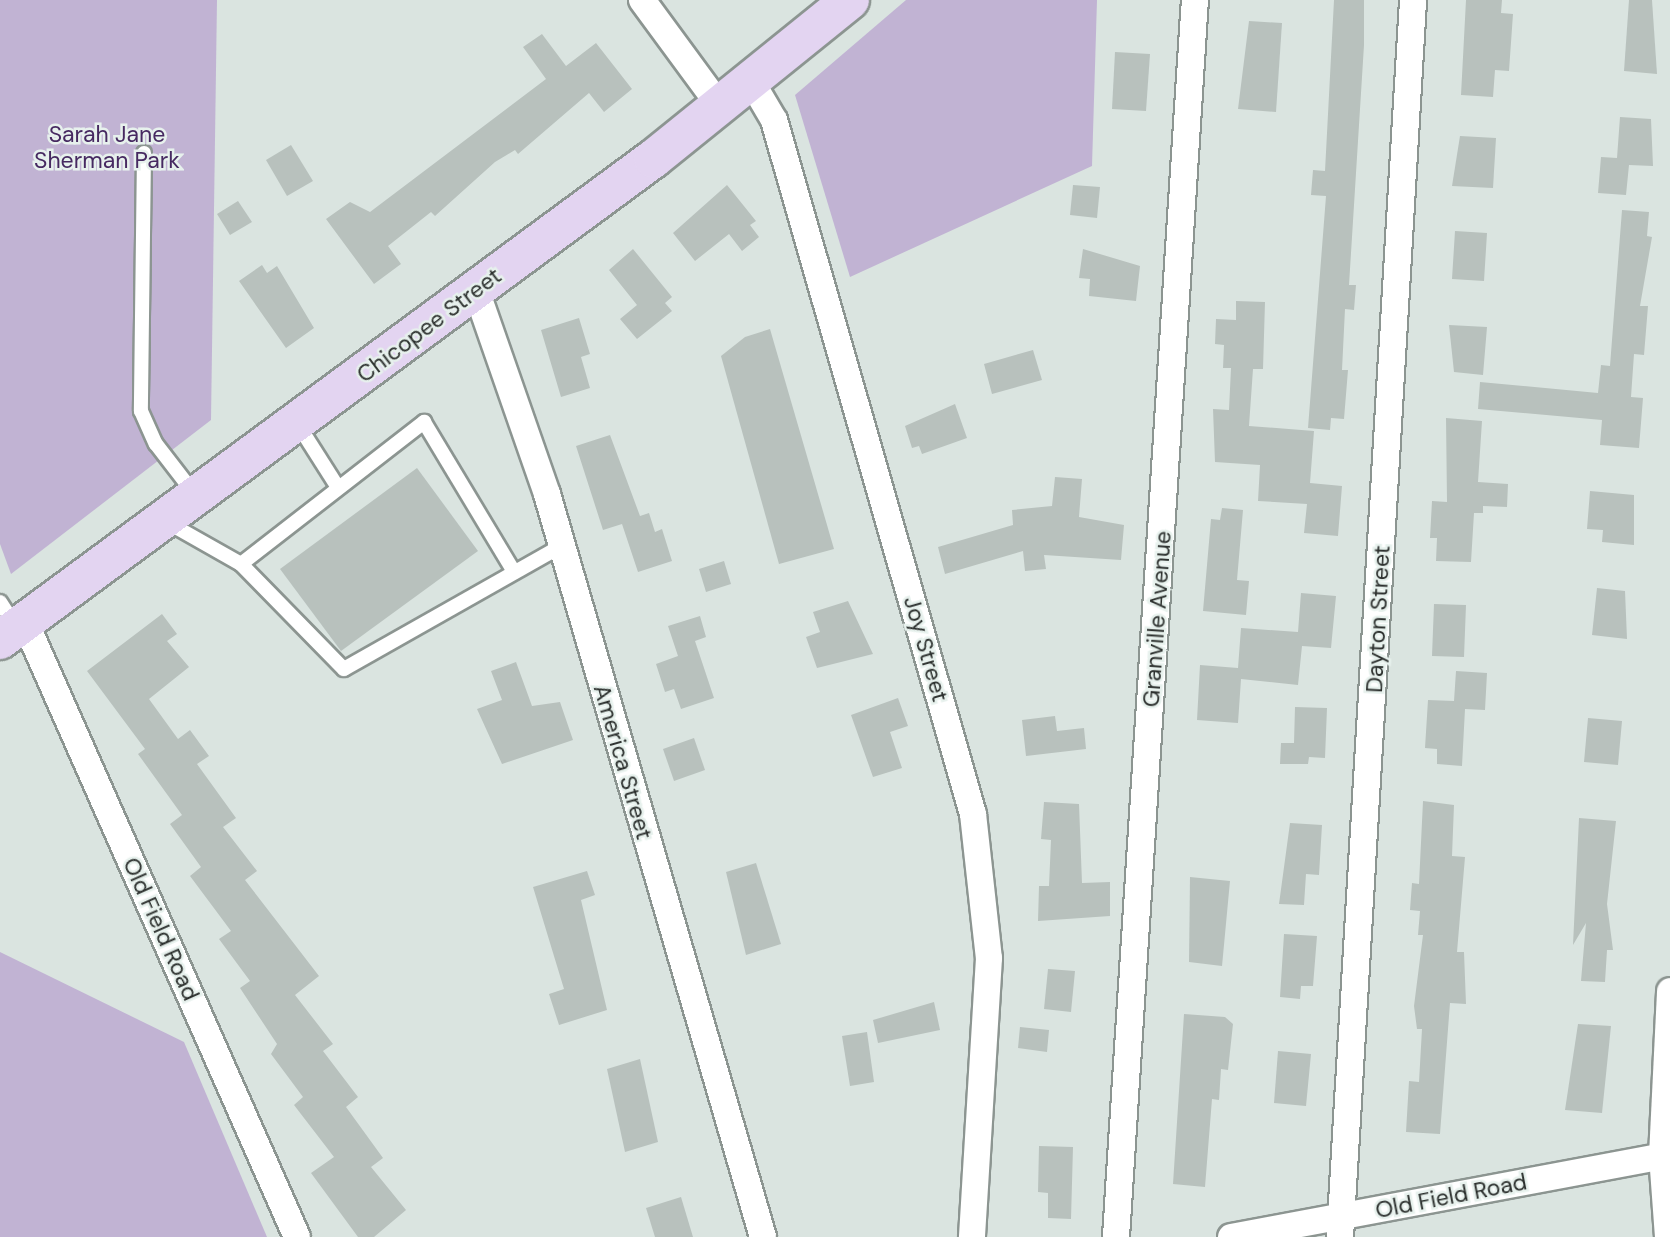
<!DOCTYPE html>
<html>
<head>
<meta charset="utf-8">
<style>
	body { margin:0 }
	#map { position:relative; width:1670px; height:1237px; overflow:hidden; background:#dae4e0; font-family:"DM Sans",sans-serif }
	div>[style] { position:absolute }
	.green>* { inset:0; background:#c1b3d3 }
	.building>* { inset:0; background:#b8c1bd }
	.roads { filter:drop-shadow(2px 0 #8c9591) drop-shadow(-2px 0 #8c9591) drop-shadow(0 2px #8c9591) drop-shadow(0 -2px #8c9591) }
	.lane>* { height:14px; margin:-7px; padding:0 7px; transform-origin:7px; border-radius:7px; background:#fff }
	.street>* { height:26px; margin:-13px; padding:0 13px; transform-origin:13px; border-radius:13px; background:#fff }
	.secondary>* { height:38px; margin:-19px; padding:0 19px; transform-origin:19px; border-radius:19px; background:#e3d4f1 }
	span { translate:-50% -50%; white-space:nowrap; text-align:center; line-height:1.15; -webkit-text-stroke:5px #e7f1ed; paint-order:stroke }
	.park-label { font-size:23px; color:#462961 }
	.street-label { font-size:23px; color:#2b2f2d }
</style>
</head>
<body>
<div id="map">
	<div class="green">
		<div style="clip-path:polygon(0 0,217px 0,211px 420px,11px 574px,0 544px)"></div>
		<div style="clip-path:polygon(906px 0,1097px 0,1092px 166px,850px 277px,795px 95px)"></div>
		<div style="clip-path:polygon(0 952px,184px 1042px,267px 1237px,0 1237px)"></div>
	</div>
	<div class="building">
		<div style="clip-path:polygon(1334px 0,1364px 0,1364px 45px,1349px 285px,1356px 285px,1354px 310px,1345px 309px,1342px 370px,1348px 370px,1344px 419px,1331px 418px,1330px 430px,1308px 428px,1326px 196px,1311px 195px,1313px 170px,1325px 171px)"></div>
		<div style="clip-path:polygon(1466px 0,1502px 0,1501px 13px,1513px 14px,1509px 71px,1495px 70px,1493px 97px,1461px 95px)"></div>
		<div style="clip-path:polygon(1629px 0,1652px 0,1657px 74px,1624px 71px)"></div>
		<div style="clip-path:polygon(1249px 21px,1282px 23px,1276px 112px,1238px 109px)"></div>
		<div style="clip-path:polygon(542px 34px,566px 66px,596px 43px,632px 89px,604px 112px,589px 93px,518px 154px,515px 150px,495px 162px,435px 216px,431px 212px,388px 246px,401px 264px,374px 284px,326px 219px,350px 202px,370px 212px,546px 79px,523px 47px)"></div>
		<div style="clip-path:polygon(1115px 52px,1150px 54px,1146px 111px,1112px 109px)"></div>
		<div style="clip-path:polygon(1620px 117px,1651px 119px,1653px 166px,1629px 165px,1626px 195px,1598px 193px,1601px 157px,1617px 158px)"></div>
		<div style="clip-path:polygon(1460px 136px,1496px 138px,1493px 188px,1452px 186px)"></div>
		<div style="clip-path:polygon(291px 145px,313px 181px,287px 196px,266px 160px)"></div>
		<div style="clip-path:polygon(727px 185px,756px 221px,750px 225px,759px 237px,742px 251px,729px 234px,695px 261px,673px 233px)"></div>
		<div style="clip-path:polygon(1073px 185px,1100px 187px,1097px 218px,1070px 215px)"></div>
		<div style="clip-path:polygon(238px 201px,252px 222px,230px 235px,217px 214px)"></div>
		<div style="clip-path:polygon(1622px 210px,1649px 212px,1647px 236px,1652px 237px,1640px 306px,1648px 306px,1644px 355px,1634px 354px,1631px 397px,1643px 398px,1639px 448px,1600px 445px,1602px 420px,1478px 409px,1480px 382px,1598px 393px,1601px 365px,1610px 366px)"></div>
		<div style="clip-path:polygon(1455px 231px,1487px 233px,1484px 281px,1452px 279px)"></div>
		<div style="clip-path:polygon(633px 249px,672px 297px,665px 303px,672px 311px,637px 339px,620px 319px,637px 305px,609px 270px)"></div>
		<div style="clip-path:polygon(1083px 249px,1140px 266px,1136px 301px,1089px 296px,1090px 279px,1079px 278px)"></div>
		<div style="clip-path:polygon(262px 265px,267px 273px,277px 266px,314px 328px,286px 348px,239px 281px)"></div>
		<div style="clip-path:polygon(1236px 301px,1265px 302px,1263px 369px,1253px 369px,1249px 426px,1314px 431px,1310px 483px,1342px 486px,1338px 536px,1304px 533px,1307px 504px,1258px 501px,1260px 465px,1215px 462px,1213px 409px,1229px 410px,1231px 368px,1223px 368px,1224px 345px,1215px 344px,1216px 319px,1236px 320px)"></div>
		<div style="clip-path:polygon(579px 318px,590px 354px,581px 357px,590px 388px,561px 397px,541px 330px)"></div>
		<div style="clip-path:polygon(1449px 325px,1487px 327px,1483px 375px,1454px 372px)"></div>
		<div style="clip-path:polygon(770px 329px,834px 549px,779px 564px,721px 356px,745px 337px)"></div>
		<div style="clip-path:polygon(1033px 350px,1042px 380px,992px 394px,984px 364px)"></div>
		<div style="clip-path:polygon(955px 404px,967px 438px,922px 454px,919px 446px,912px 448px,905px 426px)"></div>
		<div style="clip-path:polygon(1446px 418px,1482px 421px,1478px 482px,1508px 484px,1507px 507px,1483px 506px,1483px 513px,1474px 513px,1471px 562px,1436px 561px,1437px 538px,1430px 538px,1432px 501px,1447px 502px)"></div>
		<div style="clip-path:polygon(610px 435px,640px 516px,649px 513px,655px 532px,662px 529px,672px 561px,638px 572px,622px 524px,603px 530px,576px 446px)"></div>
		<div style="clip-path:polygon(417px 468px,478px 551px,341px 651px,280px 569px)"></div>
		<div style="clip-path:polygon(1055px 477px,1082px 479px,1079px 517px,1124px 525px,1121px 560px,1044px 555px,1046px 569px,1025px 571px,1023px 551px,945px 574px,938px 547px,1013px 525px,1012px 510px,1052px 506px)"></div>
		<div style="clip-path:polygon(1590px 491px,1634px 495px,1634px 545px,1602px 542px,1603px 530px,1587px 529px)"></div>
		<div style="clip-path:polygon(1222px 508px,1243px 510px,1237px 580px,1249px 581px,1246px 615px,1203px 611px,1211px 519px,1220px 520px)"></div>
		<div style="clip-path:polygon(724px 561px,731px 584px,706px 592px,699px 569px)"></div>
		<div style="clip-path:polygon(1597px 588px,1625px 591px,1627px 639px,1592px 635px)"></div>
		<div style="clip-path:polygon(1301px 593px,1336px 596px,1331px 648px,1302px 646px,1298px 685px,1241px 679px,1238px 723px,1197px 720px,1200px 665px,1238px 668px,1241px 628px,1298px 632px)"></div>
		<div style="clip-path:polygon(848px 601px,873px 654px,817px 668px,806px 637px,820px 632px,813px 612px)"></div>
		<div style="clip-path:polygon(1434px 604px,1466px 605px,1464px 657px,1432px 656px)"></div>
		<div style="clip-path:polygon(162px 614px,177px 634px,167px 641px,189px 667px,149px 699px,178px 739px,190px 730px,209px 756px,197px 764px,236px 818px,223px 827px,257px 871px,245px 880px,319px 976px,295px 995px,333px 1044px,323px 1051px,358px 1097px,346px 1107px,383px 1158px,371px 1167px,406px 1210px,374px 1237px,358px 1237px,311px 1173px,334px 1157px,294px 1105px,303px 1097px,271px 1054px,277px 1044px,240px 988px,250px 981px,219px 939px,231px 931px,190px 876px,201px 867px,170px 824px,182px 815px,138px 754px,145px 749px,87px 671px)"></div>
		<div style="clip-path:polygon(700px 616px,706px 637px,695px 641px,714px 698px,681px 709px,674px 689px,665px 692px,656px 664px,678px 656px,668px 626px)"></div>
		<div style="clip-path:polygon(516px 662px,532px 706px,560px 702px,573px 740px,502px 764px,477px 709px,502px 700px,491px 671px)"></div>
		<div style="clip-path:polygon(1456px 671px,1487px 673px,1485px 710px,1465px 709px,1462px 766px,1437px 764px,1437px 749px,1425px 748px,1428px 700px,1454px 701px)"></div>
		<div style="clip-path:polygon(898px 698px,908px 726px,890px 732px,902px 768px,873px 777px,851px 715px)"></div>
		<div style="clip-path:polygon(1295px 707px,1327px 708px,1325px 758px,1309px 757px,1308px 764px,1280px 764px,1281px 743px,1294px 743px)"></div>
		<div style="clip-path:polygon(1055px 716px,1057px 731px,1084px 728px,1086px 749px,1026px 756px,1022px 720px)"></div>
		<div style="clip-path:polygon(1588px 718px,1622px 721px,1618px 765px,1584px 762px)"></div>
		<div style="clip-path:polygon(694px 738px,705px 770px,674px 781px,663px 749px)"></div>
		<div style="clip-path:polygon(1423px 801px,1454px 805px,1452px 856px,1465px 857px,1457px 952px,1464px 952px,1466px 1004px,1450px 1003px,1440px 1134px,1406px 1132px,1409px 1081px,1419px 1082px,1422px 1029px,1417px 1029px,1414px 1006px,1423px 935px,1418px 935px,1420px 911px,1410px 910px,1412px 883px,1419px 884px)"></div>
		<div style="clip-path:polygon(1044px 802px,1079px 804px,1082px 883px,1110px 882px,1110px 916px,1038px 921px,1039px 886px,1049px 886px,1051px 840px,1041px 839px)"></div>
		<div style="clip-path:polygon(1579px 818px,1616px 821px,1607px 904px,1613px 950px,1607px 950px,1605px 982px,1581px 981px,1586px 923px,1573px 945px)"></div>
		<div style="clip-path:polygon(1290px 823px,1322px 825px,1319px 875px,1306px 874px,1304px 905px,1279px 904px)"></div>
		<div style="clip-path:polygon(756px 863px,781px 944px,746px 955px,726px 872px)"></div>
		<div style="clip-path:polygon(587px 871px,595px 895px,581px 900px,607px 1010px,559px 1025px,549px 994px,564px 989px,533px 887px)"></div>
		<div style="clip-path:polygon(1190px 877px,1230px 881px,1222px 966px,1189px 962px)"></div>
		<div style="clip-path:polygon(1284px 934px,1317px 936px,1313px 986px,1301px 986px,1300px 999px,1280px 997px)"></div>
		<div style="clip-path:polygon(1048px 969px,1075px 971px,1071px 1012px,1044px 1009px)"></div>
		<div style="clip-path:polygon(934px 1002px,940px 1030px,878px 1043px,873px 1020px)"></div>
		<div style="clip-path:polygon(1184px 1014px,1225px 1017px,1233px 1024px,1228px 1070px,1221px 1069px,1219px 1100px,1212px 1099px,1205px 1187px,1173px 1184px)"></div>
		<div style="clip-path:polygon(1578px 1024px,1611px 1026px,1602px 1113px,1565px 1110px)"></div>
		<div style="clip-path:polygon(1020px 1027px,1049px 1030px,1047px 1052px,1018px 1048px)"></div>
		<div style="clip-path:polygon(867px 1032px,874px 1082px,850px 1086px,842px 1036px)"></div>
		<div style="clip-path:polygon(1278px 1051px,1311px 1054px,1306px 1106px,1274px 1103px)"></div>
		<div style="clip-path:polygon(640px 1059px,658px 1142px,625px 1152px,607px 1069px)"></div>
		<div style="clip-path:polygon(1039px 1146px,1073px 1147px,1071px 1219px,1048px 1218px,1048px 1193px,1038px 1192px)"></div>
		<div style="clip-path:polygon(681px 1197px,693px 1237px,655px 1237px,646px 1208px)"></div>
	</div>
	<div class="roads">
		<div class="lane">
			<div style="left:144px;top:153px;width:258px;rotate:90.7deg"></div>
			<div style="left:141px;top:411px;width:36px;rotate:66deg"></div>
			<div style="left:156px;top:444px;width:66px;rotate:52.4deg"></div>
			<div style="left:297px;top:423px;width:75px;rotate:57.6deg"></div>
			<div style="left:165px;top:521px;width:87px;rotate:29.5deg"></div>
			<div style="left:241px;top:564px;width:147px;rotate:45.6deg"></div>
			<div style="left:344px;top:669px;width:249px;rotate:-29.5deg"></div>
			<div style="left:241px;top:564px;width:232px;rotate:-37.8deg"></div>
			<div style="left:424px;top:422px;width:175px;rotate:59deg"></div>
			<div style="left:0;top:602px;width:30px;rotate:57deg"></div>
		</div>
		<div class="street">
			<div style="left:642px;top:0;width:132px;rotate:53.7deg"></div>
			<div style="left:751px;top:81px;width:45px;rotate:59.5deg"></div>
			<div style="left:774px;top:120px;width:722px;rotate:74deg"></div>
			<div style="left:973px;top:814px;width:145px;rotate:83.7deg"></div>
			<div style="left:989px;top:958px;width:280px;rotate:93.5deg"></div>
			<div style="left:476px;top:290px;width:216px;rotate:70.8deg"></div>
			<div style="left:547px;top:494px;width:774px;rotate:73.79deg"></div>
			<div style="left:25px;top:622px;width:672px;rotate:66.14deg"></div>
			<div style="left:1116px;top:1237px;width:1240px;rotate:-86.35deg"></div>
			<div style="left:1231px;top:1237px;width:447px;rotate:-10.6deg"></div>
			<div style="left:1340px;top:1237px;width:1239px;rotate:-86.62deg"></div>
			<div style="left:1668px;top:1237px;width:81px;rotate:-94.2deg"></div>
			<div style="left:1662px;top:1156px;width:165px;rotate:-87.2deg"></div>
		</div>
		<div class="secondary">
			<div style="left:0;top:640px;width:811px;rotate:-36.38deg"></div>
			<div style="left:653px;top:159px;width:253px;rotate:-38.9deg"></div>
		</div>
	</div>
	<div class="park-label">
		<span style="left:107px;top:147px">Sarah Jane<br>Sherman Park</span>
	</div>
	<div class="street-label">
		<span style="left:429px;top:325px;rotate:-37deg">Chicopee Street</span>
		<span style="left:1157px;top:619px;rotate:-86deg">Granville Avenue</span>
		<span style="left:1378px;top:619px;rotate:-87deg">Dayton Street</span>
		<span style="left:926px;top:649px;rotate:74deg">Joy Street</span>
		<span style="left:623px;top:762px;rotate:74deg">America Street</span>
		<span style="left:161px;top:929px;rotate:66deg">Old Field Road</span>
		<span style="left:1451px;top:1196px;rotate:-11deg">Old Field Road</span>
	</div>
</div>
</body>
</html>
